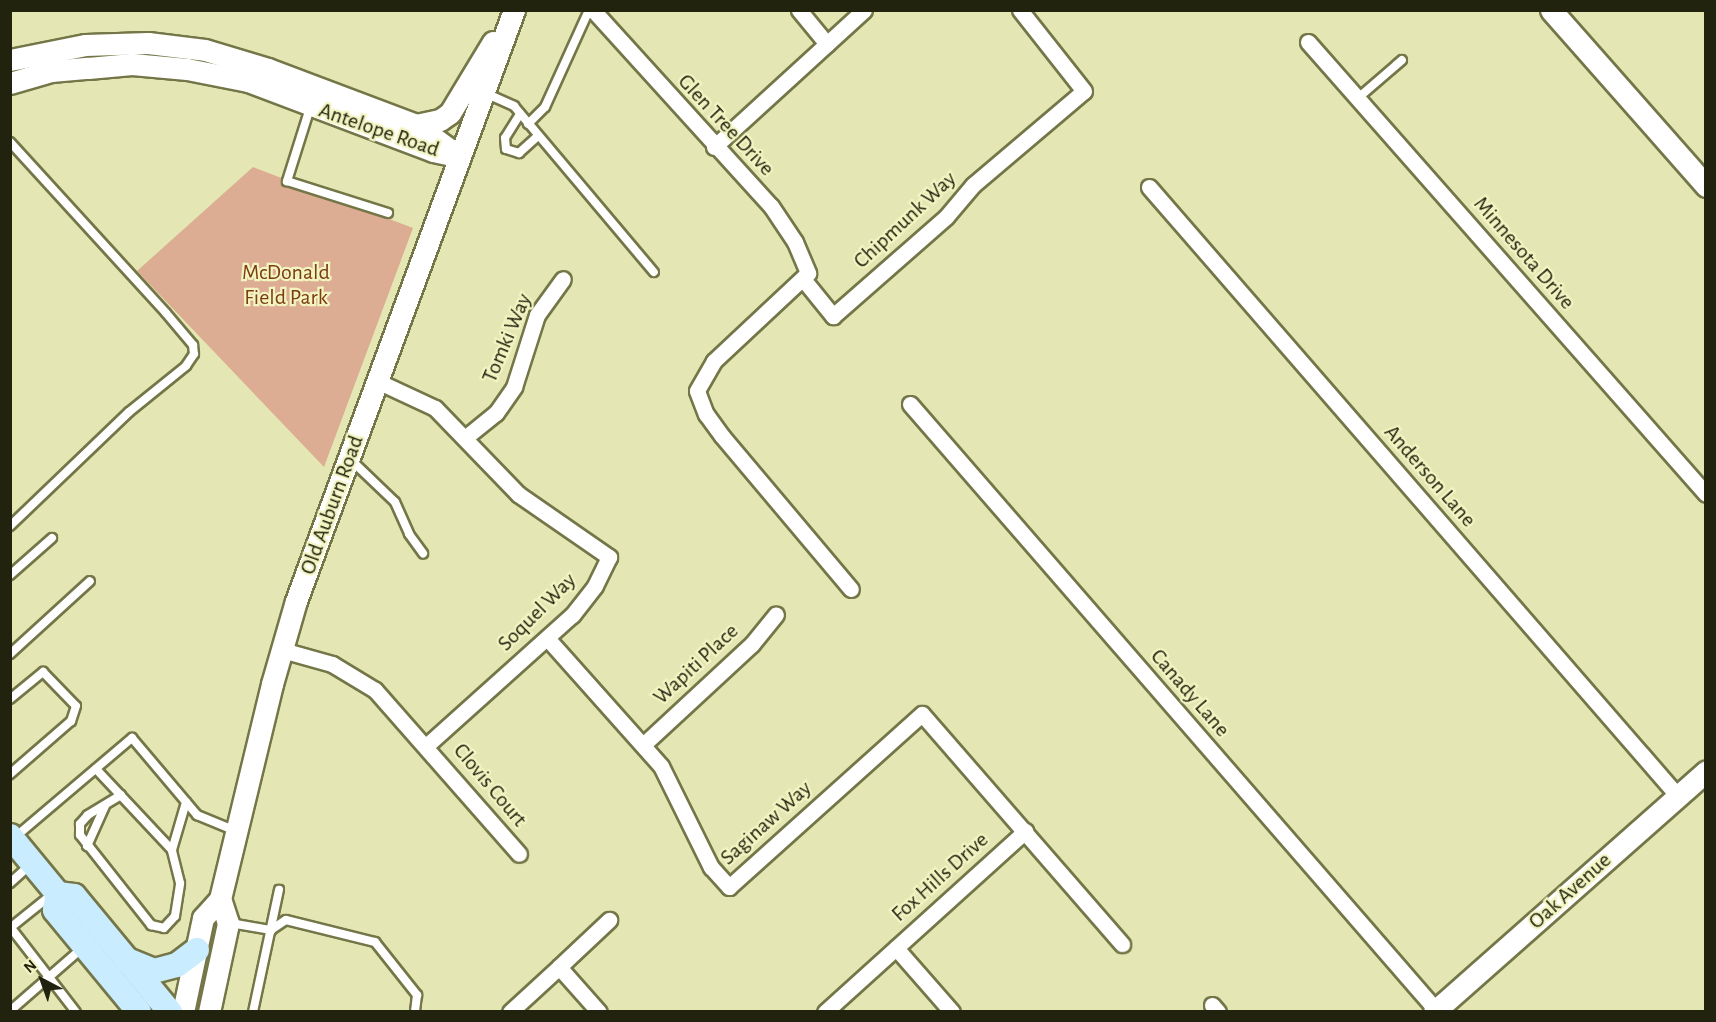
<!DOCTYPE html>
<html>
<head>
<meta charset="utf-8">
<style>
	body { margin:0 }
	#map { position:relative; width:1716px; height:1022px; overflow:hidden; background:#e4e7b4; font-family:"Alegreya Sans",sans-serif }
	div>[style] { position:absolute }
	.green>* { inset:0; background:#dcad93 }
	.roads { filter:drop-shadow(2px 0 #747648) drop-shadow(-2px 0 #747648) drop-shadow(0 2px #747648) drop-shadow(0 -2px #747648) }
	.service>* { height:8px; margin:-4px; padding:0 4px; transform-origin:4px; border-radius:4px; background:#fff }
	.minor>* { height:15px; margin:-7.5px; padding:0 7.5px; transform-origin:7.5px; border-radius:7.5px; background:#fff }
	.secondary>* { height:21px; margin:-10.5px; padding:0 10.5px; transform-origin:10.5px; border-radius:10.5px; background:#fff }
	.primary>* { height:24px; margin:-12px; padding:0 12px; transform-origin:12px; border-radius:12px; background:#c9ecfe }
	span { translate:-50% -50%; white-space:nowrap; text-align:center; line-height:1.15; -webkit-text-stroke:4.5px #f2f5c1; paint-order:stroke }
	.street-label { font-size:22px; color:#22230f }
	.park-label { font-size:22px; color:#7d3d11 }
	.frame { position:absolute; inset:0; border:12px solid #22230f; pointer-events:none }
	.north { position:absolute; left:12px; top:950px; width:60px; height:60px; -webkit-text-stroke:4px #f2f5c1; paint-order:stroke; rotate:319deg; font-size:16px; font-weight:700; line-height:24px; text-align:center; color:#22230f }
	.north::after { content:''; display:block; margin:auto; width:21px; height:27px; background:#22230f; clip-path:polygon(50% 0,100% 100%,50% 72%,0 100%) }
</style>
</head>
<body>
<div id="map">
	<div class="green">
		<div style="clip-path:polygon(253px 167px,413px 228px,324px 467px,137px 271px)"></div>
	</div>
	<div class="roads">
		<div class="service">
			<div style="left:485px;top:93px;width:32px;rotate:24deg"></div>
			<div style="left:514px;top:106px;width:217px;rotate:49.9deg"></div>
			<div style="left:1358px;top:98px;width:58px;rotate:-40.8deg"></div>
			<div style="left:310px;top:108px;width:77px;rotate:107.5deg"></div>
			<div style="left:287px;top:181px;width:106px;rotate:17.6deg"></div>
			<div style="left:520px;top:114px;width:28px;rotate:122deg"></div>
			<div style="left:505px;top:138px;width:11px;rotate:85deg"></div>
			<div style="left:506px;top:149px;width:14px;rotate:17deg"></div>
			<div style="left:519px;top:153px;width:25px;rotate:-42deg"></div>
			<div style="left:528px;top:124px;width:24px;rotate:-45deg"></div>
			<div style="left:545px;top:107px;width:107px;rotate:-65.6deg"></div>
			<div style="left:10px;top:142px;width:231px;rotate:47.6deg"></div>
			<div style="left:166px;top:313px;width:42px;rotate:49.8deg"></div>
			<div style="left:193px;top:345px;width:9px;rotate:84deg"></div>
			<div style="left:194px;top:354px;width:14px;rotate:124deg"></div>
			<div style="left:186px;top:366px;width:73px;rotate:141.1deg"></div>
			<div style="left:129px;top:412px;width:165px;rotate:136.2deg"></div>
			<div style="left:350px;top:459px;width:62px;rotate:43.7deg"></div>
			<div style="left:395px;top:502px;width:35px;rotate:66deg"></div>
			<div style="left:409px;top:534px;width:24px;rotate:54deg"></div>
			<div style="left:10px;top:575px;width:56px;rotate:-41.4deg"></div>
			<div style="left:10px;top:654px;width:108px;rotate:-42.4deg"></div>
			<div style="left:10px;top:699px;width:43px;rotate:-39.3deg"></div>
			<div style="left:43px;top:672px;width:47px;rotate:45.9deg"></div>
			<div style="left:76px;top:706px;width:16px;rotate:108deg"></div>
			<div style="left:71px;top:721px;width:81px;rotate:139deg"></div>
			<div style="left:96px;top:769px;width:111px;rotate:46.8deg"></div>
			<div style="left:121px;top:795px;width:39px;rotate:149deg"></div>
			<div style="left:88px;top:815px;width:12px;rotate:132deg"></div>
			<div style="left:80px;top:824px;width:11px;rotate:90deg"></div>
			<div style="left:80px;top:835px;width:115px;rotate:51.7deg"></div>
			<div style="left:151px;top:925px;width:13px;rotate:13deg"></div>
			<div style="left:164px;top:928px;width:16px;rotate:-47deg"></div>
			<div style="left:175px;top:916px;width:33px;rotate:-81deg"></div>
			<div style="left:180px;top:883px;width:34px;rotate:-104deg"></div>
			<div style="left:172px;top:850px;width:50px;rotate:-73.7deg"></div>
			<div style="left:14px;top:838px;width:155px;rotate:-40.3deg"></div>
			<div style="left:132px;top:738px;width:101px;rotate:49.8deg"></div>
			<div style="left:197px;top:815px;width:42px;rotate:22.3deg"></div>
			<div style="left:87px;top:846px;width:44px;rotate:-65.8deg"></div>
			<div style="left:10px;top:883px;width:25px;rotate:-42deg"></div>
			<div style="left:230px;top:923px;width:42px;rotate:9.7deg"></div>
			<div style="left:271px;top:930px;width:18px;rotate:-34deg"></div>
			<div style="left:286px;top:920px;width:92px;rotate:13.9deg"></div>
			<div style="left:375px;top:942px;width:68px;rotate:51.6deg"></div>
			<div style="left:417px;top:995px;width:17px;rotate:97deg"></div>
			<div style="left:10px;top:928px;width:53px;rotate:-38.8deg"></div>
			<div style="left:11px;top:928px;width:106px;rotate:52.3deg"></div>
			<div style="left:10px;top:1011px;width:94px;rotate:-41.1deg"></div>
			<div style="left:253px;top:1012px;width:125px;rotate:-78deg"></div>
		</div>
		<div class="minor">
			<div style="left:593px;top:10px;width:265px;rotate:47.8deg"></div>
			<div style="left:771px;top:206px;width:43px;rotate:56.3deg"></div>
			<div style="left:795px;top:242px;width:34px;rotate:67deg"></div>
			<div style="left:808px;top:273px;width:129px;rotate:136.9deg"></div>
			<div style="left:714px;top:361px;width:34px;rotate:120deg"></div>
			<div style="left:697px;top:391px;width:25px;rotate:69deg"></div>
			<div style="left:706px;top:414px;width:27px;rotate:54deg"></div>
			<div style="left:722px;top:436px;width:200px;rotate:49.9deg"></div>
			<div style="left:799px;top:10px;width:44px;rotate:50.5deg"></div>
			<div style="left:1308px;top:42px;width:602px;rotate:48.64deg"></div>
			<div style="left:714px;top:147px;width:203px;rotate:-42.4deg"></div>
			<div style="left:1149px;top:187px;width:805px;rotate:49.03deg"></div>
			<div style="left:803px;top:279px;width:48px;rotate:51deg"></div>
			<div style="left:833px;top:316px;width:150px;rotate:-41.2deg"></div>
			<div style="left:946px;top:217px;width:42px;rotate:-49.8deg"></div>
			<div style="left:973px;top:185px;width:145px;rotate:-40.3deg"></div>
			<div style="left:1084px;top:91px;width:103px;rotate:-128.3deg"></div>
			<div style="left:377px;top:381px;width:64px;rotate:25deg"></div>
			<div style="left:435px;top:408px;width:120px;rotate:46deg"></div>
			<div style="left:518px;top:494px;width:111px;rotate:34.7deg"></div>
			<div style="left:609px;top:557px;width:32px;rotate:116deg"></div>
			<div style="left:595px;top:586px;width:37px;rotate:128deg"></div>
			<div style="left:572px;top:615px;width:195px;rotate:138.1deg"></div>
			<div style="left:910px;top:404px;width:802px;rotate:49.04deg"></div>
			<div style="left:466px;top:437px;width:38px;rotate:-39deg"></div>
			<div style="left:496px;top:413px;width:32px;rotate:-55deg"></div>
			<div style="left:514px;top:387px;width:76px;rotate:-72.3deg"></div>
			<div style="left:537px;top:315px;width:44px;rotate:-54.2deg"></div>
			<div style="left:547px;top:638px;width:171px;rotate:48.3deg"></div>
			<div style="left:661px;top:766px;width:113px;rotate:63.7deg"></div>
			<div style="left:711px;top:867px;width:27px;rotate:48deg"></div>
			<div style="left:729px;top:887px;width:259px;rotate:-41.9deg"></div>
			<div style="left:922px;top:714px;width:305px;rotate:49deg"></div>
			<div style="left:282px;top:650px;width:52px;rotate:15.6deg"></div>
			<div style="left:332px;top:664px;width:50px;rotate:31.2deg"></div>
			<div style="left:375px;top:690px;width:218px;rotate:48.7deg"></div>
			<div style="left:644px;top:744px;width:147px;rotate:-42.8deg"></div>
			<div style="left:752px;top:644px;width:38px;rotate:-51deg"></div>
			<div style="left:896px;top:948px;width:85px;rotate:48.8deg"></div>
			<div style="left:559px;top:967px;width:69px;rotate:-43.2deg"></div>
			<div style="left:1212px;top:1005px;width:9px;rotate:49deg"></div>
			<div style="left:510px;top:1012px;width:67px;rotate:-42.6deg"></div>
			<div style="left:559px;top:967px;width:60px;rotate:48.4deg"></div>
			<div style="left:825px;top:1012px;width:270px;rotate:-42.1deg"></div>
		</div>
		<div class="secondary">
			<div style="left:1551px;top:10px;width:235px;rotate:48.6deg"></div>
			<div style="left:10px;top:60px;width:76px;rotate:-11.3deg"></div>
			<div style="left:85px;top:45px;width:63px;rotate:-1.8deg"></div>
			<div style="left:148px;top:43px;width:57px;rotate:7deg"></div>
			<div style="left:205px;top:50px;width:66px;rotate:16.8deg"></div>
			<div style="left:268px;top:69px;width:158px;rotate:20.7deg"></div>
			<div style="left:416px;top:125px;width:54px;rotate:36deg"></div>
			<div style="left:10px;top:83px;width:43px;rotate:-16.3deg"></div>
			<div style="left:51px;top:71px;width:37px;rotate:-5deg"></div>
			<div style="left:88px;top:68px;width:44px;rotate:-5.2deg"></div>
			<div style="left:132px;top:64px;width:55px;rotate:5.2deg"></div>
			<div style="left:187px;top:69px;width:62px;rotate:11.1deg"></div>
			<div style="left:248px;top:81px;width:198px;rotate:20.7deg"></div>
			<div style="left:433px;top:151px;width:24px;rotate:12deg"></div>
			<div style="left:416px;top:125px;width:25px;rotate:-12deg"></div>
			<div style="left:440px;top:120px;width:12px;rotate:-35deg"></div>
			<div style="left:450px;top:113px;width:83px;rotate:-58.8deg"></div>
			<div style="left:183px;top:1012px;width:96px;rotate:-78deg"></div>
			<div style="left:203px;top:918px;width:25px;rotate:-48deg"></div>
			<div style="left:209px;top:1012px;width:91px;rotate:-77.9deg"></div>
			<div style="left:228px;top:923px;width:25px;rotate:-108deg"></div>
			<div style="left:220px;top:899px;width:221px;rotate:-76.4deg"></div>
			<div style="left:272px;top:684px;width:86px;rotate:-73.9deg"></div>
			<div style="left:296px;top:601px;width:630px;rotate:-69.75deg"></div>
			<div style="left:1434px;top:1012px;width:363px;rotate:-41.5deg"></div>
		</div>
		<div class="primary">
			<div style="left:10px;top:836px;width:75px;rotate:50.4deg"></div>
			<div style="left:58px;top:894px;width:16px;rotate:7deg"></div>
			<div style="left:74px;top:896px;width:151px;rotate:50.4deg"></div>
			<div style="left:58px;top:894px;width:16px;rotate:101deg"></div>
			<div style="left:55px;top:910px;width:132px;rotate:50.5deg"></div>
			<div style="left:127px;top:960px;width:29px;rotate:22deg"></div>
			<div style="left:154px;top:971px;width:24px;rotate:-15deg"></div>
			<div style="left:177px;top:965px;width:25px;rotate:-37deg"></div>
		</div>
	</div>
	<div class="street-label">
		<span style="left:726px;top:125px;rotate:47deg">Glen Tree Drive</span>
		<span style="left:379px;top:130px;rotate:19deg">Antelope Road</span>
		<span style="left:905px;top:220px;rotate:-43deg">Chipmunk Way</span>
		<span style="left:1524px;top:253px;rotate:49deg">Minnesota Drive</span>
		<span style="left:507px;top:338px;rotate:-67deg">Tomki Way</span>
		<span style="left:1430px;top:476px;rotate:49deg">Anderson Lane</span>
		<span style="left:332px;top:505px;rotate:-70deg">Old Auburn Road</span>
		<span style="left:537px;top:612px;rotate:-45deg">Soquel Way</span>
		<span style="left:696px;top:664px;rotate:-43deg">Wapiti Place</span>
		<span style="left:1190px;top:693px;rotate:49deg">Canady Lane</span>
		<span style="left:490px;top:785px;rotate:50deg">Clovis Court</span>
		<span style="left:766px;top:823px;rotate:-42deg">Saginaw Way</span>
		<span style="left:940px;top:877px;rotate:-42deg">Fox Hills Drive</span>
		<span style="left:1570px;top:891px;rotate:-42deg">Oak Avenue</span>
	</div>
	<div class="park-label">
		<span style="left:286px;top:285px">McDonald<br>Field Park</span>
	</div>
	<div class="frame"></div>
	<div class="north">N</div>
</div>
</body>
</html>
